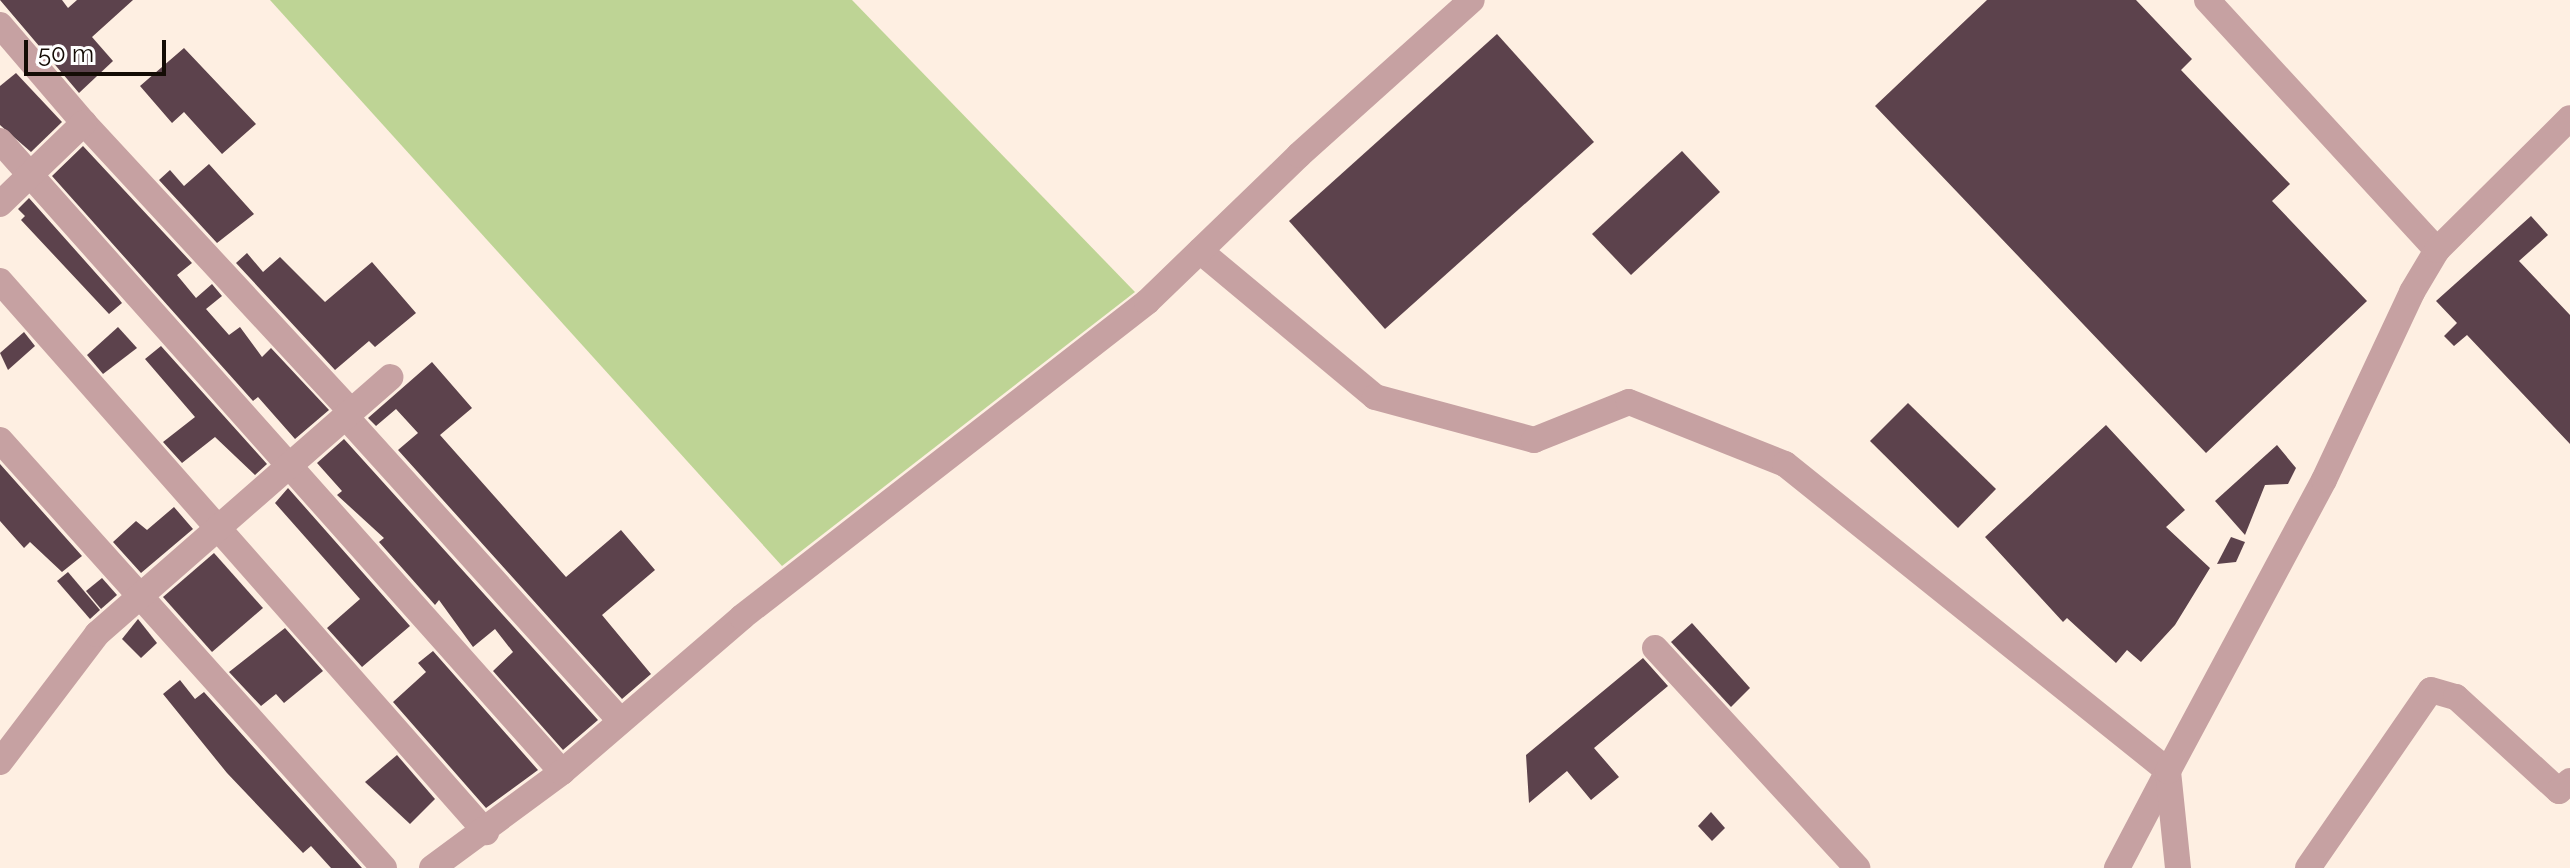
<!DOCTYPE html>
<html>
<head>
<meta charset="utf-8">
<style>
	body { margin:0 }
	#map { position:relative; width:2570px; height:868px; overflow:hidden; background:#feefe2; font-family:Raleway,sans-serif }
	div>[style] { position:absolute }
	.green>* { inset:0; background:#bed495 }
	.building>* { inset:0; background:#5c424c }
	.minor>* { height:26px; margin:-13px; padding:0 13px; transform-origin:13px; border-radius:13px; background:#c6a1a2 }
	span { translate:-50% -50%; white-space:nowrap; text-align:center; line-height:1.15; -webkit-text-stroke:8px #fff; paint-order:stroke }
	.scale { position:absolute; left:24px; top:40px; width:142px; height:36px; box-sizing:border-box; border:4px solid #140c05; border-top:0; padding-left:10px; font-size:24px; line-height:28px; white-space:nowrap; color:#140c05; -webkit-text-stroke:6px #fff; paint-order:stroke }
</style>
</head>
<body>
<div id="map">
	<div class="green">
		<div style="clip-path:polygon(270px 0,852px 0,1135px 292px,782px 566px)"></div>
	</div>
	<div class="building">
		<div style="clip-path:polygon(0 0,62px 0,68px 8px,77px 0,133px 0,92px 37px,113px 61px,79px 93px)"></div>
		<div style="clip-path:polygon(1987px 0,2136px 0,2192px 59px,2181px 70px,2290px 184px,2272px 201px,2367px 301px,2206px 453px,1875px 106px)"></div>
		<div style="clip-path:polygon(1497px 34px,1594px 142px,1385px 329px,1289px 221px)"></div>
		<div style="clip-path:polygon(184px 48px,256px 124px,222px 154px,184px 112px,172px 123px,140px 86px)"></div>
		<div style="clip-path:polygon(16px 73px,62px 122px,31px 152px,0 125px,0 86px)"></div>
		<div style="clip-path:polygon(83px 146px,192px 263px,177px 275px,196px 298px,212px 284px,222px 296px,206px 309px,229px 335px,240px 327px,262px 357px,271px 348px,329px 410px,295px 439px,258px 397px,253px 401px,52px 176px)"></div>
		<div style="clip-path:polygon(1682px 151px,1720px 192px,1631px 275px,1592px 234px)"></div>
		<div style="clip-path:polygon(209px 164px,254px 214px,217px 243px,159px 180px,170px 170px,184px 186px)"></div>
		<div style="clip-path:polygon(29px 198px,118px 298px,122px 303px,109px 314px,21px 220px,25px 216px,18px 209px)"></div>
		<div style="clip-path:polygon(2531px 216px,2548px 235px,2519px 261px,2570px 315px,2570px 444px,2467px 335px,2454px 346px,2444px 336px,2457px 323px,2436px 301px)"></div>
		<div style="clip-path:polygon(247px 253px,263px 272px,280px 257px,325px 302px,372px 262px,416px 313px,375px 347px,369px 341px,335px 370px,236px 263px)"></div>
		<div style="clip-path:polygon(118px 327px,137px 348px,103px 374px,87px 355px)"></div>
		<div style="clip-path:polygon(24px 332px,35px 346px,8px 370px,0 353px)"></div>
		<div style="clip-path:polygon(161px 346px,267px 464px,255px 475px,215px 437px,182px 463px,163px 442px,195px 417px,145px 359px)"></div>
		<div style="clip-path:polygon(432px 362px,472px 408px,440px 435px,566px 577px,621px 530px,655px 570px,602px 615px,651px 674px,622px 699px,398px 450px,418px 433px,396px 409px,376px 426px,368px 418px)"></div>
		<div style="clip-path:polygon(1908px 403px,1996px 489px,1958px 528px,1870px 441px)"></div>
		<div style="clip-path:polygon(2106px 425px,2185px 510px,2166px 527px,2210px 568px,2175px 625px,2141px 662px,2127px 650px,2116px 663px,2067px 618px,2063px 622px,1985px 537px)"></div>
		<div style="clip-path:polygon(344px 439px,598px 720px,563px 750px,493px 671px,513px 652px,495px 629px,473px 647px,439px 600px,435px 605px,379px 542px,384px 538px,337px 495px,342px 491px,317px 463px)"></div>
		<div style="clip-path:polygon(2277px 445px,2296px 468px,2288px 484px,2265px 485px,2245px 535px,2215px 501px)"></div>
		<div style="clip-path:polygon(0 464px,82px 556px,62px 572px,30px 542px,24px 548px,0 521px)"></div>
		<div style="clip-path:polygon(288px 488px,410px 626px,362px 667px,327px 628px,360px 599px,275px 503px)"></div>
		<div style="clip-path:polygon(174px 507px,193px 529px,141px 573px,113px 542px,136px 521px,147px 530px)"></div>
		<div style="clip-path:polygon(2231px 537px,2245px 542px,2236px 562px,2217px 564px)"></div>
		<div style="clip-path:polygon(214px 553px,263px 608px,212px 652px,163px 597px)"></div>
		<div style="clip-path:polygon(68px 572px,100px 610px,90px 619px,57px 581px)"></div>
		<div style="clip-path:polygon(102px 578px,117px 595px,101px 609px,86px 591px)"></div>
		<div style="clip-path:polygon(138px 619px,157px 643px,141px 658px,122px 639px)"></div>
		<div style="clip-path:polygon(1692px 623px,1750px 688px,1731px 707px,1671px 642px)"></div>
		<div style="clip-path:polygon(285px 628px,323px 671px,284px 703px,276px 694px,261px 706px,229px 672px)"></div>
		<div style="clip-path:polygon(433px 651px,538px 770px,486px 808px,393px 702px,426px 672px,418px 663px)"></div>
		<div style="clip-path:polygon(1643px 658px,1668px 686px,1594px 748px,1619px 777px,1591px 800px,1567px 771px,1529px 803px,1526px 755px)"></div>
		<div style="clip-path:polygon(180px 680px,195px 699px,204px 692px,362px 868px,331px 868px,311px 846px,303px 853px,227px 773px,163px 694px)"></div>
		<div style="clip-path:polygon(397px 755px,435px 799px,410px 824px,365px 782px)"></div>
		<div style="clip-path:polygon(1711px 812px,1725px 828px,1712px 841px,1698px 826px)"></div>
	</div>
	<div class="minor">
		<div style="left:2207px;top:0;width:340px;rotate:47.4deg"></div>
		<div style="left:0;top:25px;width:129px;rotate:49.4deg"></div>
		<div style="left:84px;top:123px;width:393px;rotate:47.2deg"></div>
		<div style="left:0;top:141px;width:845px;rotate:48.31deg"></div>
		<div style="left:0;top:204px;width:117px;rotate:-44deg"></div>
		<div style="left:1200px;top:251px;width:228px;rotate:39.8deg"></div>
		<div style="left:1375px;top:397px;width:165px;rotate:15.1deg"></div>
		<div style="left:1534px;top:440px;width:102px;rotate:-21.8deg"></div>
		<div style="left:1629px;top:402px;width:168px;rotate:21.7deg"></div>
		<div style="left:1785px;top:464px;width:491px;rotate:38.7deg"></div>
		<div style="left:2168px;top:771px;width:110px;rotate:117.7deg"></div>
		<div style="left:0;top:281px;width:735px;rotate:48.59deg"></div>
		<div style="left:346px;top:417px;width:409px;rotate:47.9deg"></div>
		<div style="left:0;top:440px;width:575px;rotate:48.1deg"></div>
		<div style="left:1655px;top:648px;width:299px;rotate:47.4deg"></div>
		<div style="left:0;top:762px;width:161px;rotate:-52.8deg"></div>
		<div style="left:97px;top:634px;width:390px;rotate:-41.2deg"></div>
		<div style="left:432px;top:868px;width:162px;rotate:-36.4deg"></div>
		<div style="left:562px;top:772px;width:238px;rotate:-40.7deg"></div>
		<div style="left:742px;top:617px;width:513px;rotate:-37.87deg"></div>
		<div style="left:1147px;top:302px;width:211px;rotate:-44deg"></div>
		<div style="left:1299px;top:155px;width:232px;rotate:-41.9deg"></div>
		<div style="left:2178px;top:868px;width:98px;rotate:-95.9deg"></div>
		<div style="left:2168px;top:771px;width:330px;rotate:-61.8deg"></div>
		<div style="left:2324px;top:480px;width:208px;rotate:-64.9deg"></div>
		<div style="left:2412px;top:292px;width:49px;rotate:-59.2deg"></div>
		<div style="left:2437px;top:250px;width:187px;rotate:-44.8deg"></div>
		<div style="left:2308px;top:868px;width:216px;rotate:-55.4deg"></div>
		<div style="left:2431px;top:690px;width:26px;rotate:16deg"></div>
		<div style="left:2456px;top:697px;width:139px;rotate:42.4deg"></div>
		<div style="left:2559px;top:791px;width:15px;rotate:-42deg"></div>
	</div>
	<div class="scale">50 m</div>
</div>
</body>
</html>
